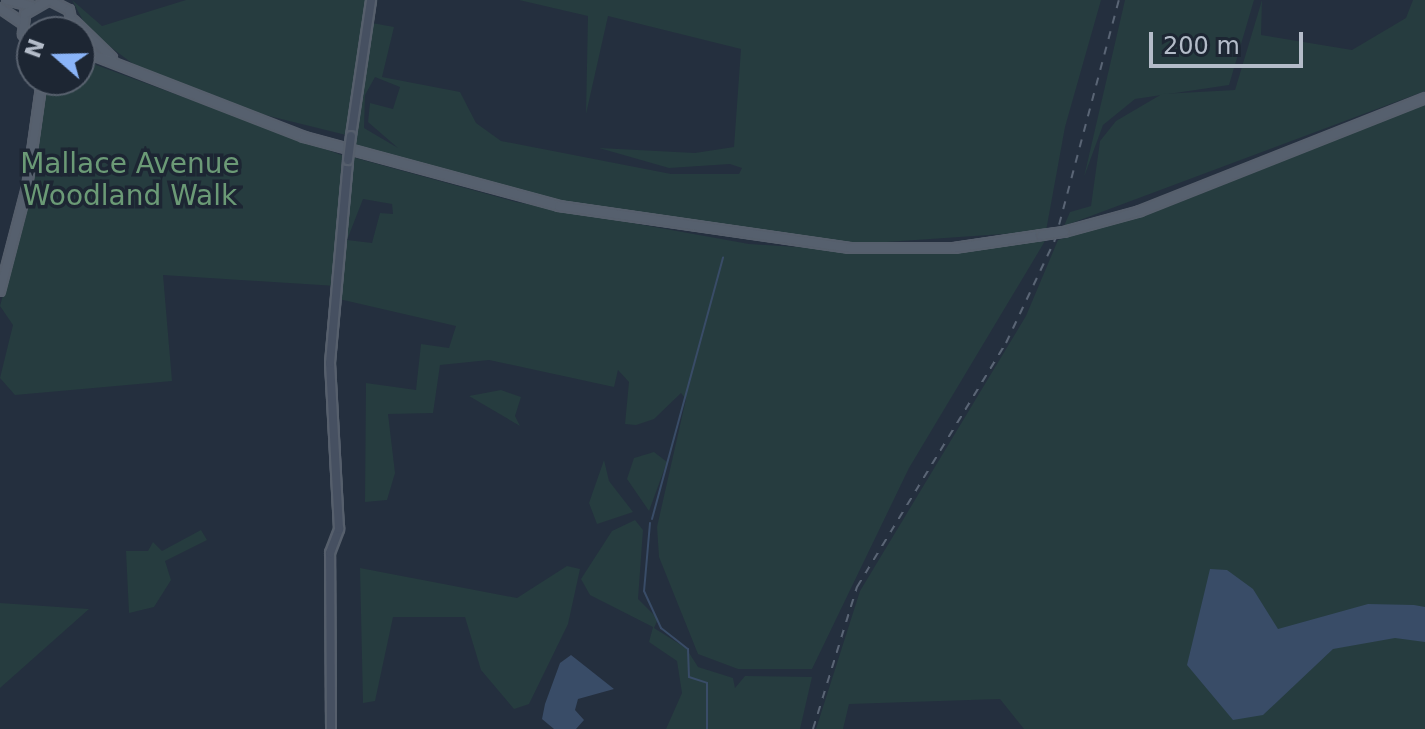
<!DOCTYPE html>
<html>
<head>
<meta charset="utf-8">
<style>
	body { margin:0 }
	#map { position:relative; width:1425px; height:729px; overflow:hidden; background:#242f3e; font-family:"DejaVu Sans",sans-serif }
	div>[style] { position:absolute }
	.green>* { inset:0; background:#263c3f }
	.water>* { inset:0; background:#394c67 }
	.stream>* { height:2px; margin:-1px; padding:0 1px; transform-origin:1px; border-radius:1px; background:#394c67 }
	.roads { filter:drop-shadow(2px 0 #565f6c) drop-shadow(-2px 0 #565f6c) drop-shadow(0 2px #565f6c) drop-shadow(0 -2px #565f6c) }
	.secondary>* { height:8px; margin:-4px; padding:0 4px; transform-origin:4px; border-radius:4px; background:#465061 }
	.primary>* { height:8px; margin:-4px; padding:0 4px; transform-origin:4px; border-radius:4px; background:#56606e }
	.rail>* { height:2px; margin-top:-1px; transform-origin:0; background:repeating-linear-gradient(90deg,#5a6575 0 8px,transparent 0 16px) }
	.bridges { filter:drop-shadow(2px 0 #565f6c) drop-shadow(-2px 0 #565f6c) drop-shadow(0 2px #565f6c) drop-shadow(0 -2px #565f6c) }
	.secondary-bridge>* { height:8px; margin:-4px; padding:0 4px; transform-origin:4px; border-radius:4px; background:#465061 }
	.primary-bridge>* { height:8px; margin:-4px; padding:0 4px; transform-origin:4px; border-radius:4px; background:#56606e }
	span { translate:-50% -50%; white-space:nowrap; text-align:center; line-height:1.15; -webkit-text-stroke:7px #1d2633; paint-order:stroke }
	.park-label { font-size:28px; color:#6b9a76 }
	.north { position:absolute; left:16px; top:16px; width:80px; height:80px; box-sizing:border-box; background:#1d2633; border:2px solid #59626f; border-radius:50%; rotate:290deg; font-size:22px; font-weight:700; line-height:32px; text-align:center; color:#b4bcc9 }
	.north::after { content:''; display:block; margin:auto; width:28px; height:36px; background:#8ab4f8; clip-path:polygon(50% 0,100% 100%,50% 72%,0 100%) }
	.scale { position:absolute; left:1149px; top:32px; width:154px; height:36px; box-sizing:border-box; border:4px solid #b4bcc9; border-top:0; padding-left:10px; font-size:24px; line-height:28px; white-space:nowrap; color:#b4bcc9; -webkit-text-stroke:6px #1d2633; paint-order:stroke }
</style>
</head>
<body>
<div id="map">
	<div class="green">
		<div style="clip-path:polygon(72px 0,102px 26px,186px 0,367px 0,346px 135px,241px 109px,137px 67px,88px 30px)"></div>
		<div style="clip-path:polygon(evenodd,519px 0,1101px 0,1065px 127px,1046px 231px,857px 244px,553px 201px,354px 148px,372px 23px,394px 27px,382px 77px,460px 92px,476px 123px,501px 141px,671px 174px,739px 174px,742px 168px,730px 164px,669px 168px,599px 148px,695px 153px,734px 147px,741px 49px,608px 16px,586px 114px,588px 16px,519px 0,375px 77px,400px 87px,393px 109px,370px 103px,368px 122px,398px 148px,364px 128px,365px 95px,375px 77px)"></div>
		<div style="clip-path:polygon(1125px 0,1254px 0,1229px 85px,1135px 99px,1103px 125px,1084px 177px)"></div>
		<div style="clip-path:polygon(1262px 0,1261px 35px,1352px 50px,1406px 18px,1413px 0,1425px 0,1425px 91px,1064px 226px,1070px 212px,1091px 206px,1100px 141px,1116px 121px,1162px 94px,1235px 90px)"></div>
		<div style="clip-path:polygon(80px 59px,344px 156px,336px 286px,163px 275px,172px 381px,15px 395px,0 378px,13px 325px,0 306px,30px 197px,46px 80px,80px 80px)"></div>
		<div style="clip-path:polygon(1425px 104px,1425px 729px,1024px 729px,1000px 699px,849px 704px,843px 729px,816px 729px,860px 591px,1026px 316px,1058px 240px,1170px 206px)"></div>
		<div style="clip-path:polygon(evenodd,352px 157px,516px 202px,749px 244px,904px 254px,1045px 241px,909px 468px,812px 669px,738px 669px,698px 654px,659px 557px,657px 527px,686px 399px,681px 393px,654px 419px,636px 425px,625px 424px,629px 382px,618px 370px,614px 387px,489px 360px,440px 365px,433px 413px,388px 414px,395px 473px,387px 500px,365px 502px,366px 383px,416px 390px,421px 344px,449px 348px,456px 326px,339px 299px,352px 157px,363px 199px,392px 204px,393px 214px,380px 213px,372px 243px,347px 240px,363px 199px)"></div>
		<div style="clip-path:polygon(501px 390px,521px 397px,515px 416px,520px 426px,469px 396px)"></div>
		<div style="clip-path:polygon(654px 452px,667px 462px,649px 511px,627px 479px,634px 458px)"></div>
		<div style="clip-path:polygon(604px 460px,609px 481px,633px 512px,597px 524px,589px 503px)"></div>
		<div style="clip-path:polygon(635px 520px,643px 530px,638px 599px,658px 619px,654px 628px,686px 648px,698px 667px,733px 678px,735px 688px,745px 676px,812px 677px,800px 729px,666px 729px,682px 693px,677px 661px,649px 642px,653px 627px,590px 595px,581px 579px,612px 531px)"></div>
		<div style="clip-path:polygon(201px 530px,207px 540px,165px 561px,171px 580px,154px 607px,129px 613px,126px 551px,148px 551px,153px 542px,162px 551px)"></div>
		<div style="clip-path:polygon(567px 566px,580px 569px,568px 624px,529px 704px,514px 709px,481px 670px,465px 617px,393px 617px,375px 701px,363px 703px,360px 568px,517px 598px)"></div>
		<div style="clip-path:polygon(0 603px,73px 608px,89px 609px,0 688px)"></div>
	</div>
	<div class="water">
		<div style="clip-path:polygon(1210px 569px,1227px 570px,1253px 589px,1278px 629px,1368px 604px,1414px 605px,1425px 607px,1425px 642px,1395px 638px,1333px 649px,1263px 715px,1233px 720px,1187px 665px)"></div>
		<div style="clip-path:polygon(571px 655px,614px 689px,578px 699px,575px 710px,584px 720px,576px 729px,554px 729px,542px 719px,545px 704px,560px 663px)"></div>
	</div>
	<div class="stream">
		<div style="left:652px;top:519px;width:271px;rotate:-74.8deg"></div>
		<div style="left:650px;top:523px;width:68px;rotate:95deg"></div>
		<div style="left:644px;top:591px;width:41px;rotate:65.3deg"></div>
		<div style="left:661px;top:628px;width:34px;rotate:38deg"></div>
		<div style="left:688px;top:649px;width:28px;rotate:88deg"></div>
		<div style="left:689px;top:677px;width:19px;rotate:18deg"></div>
		<div style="left:707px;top:683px;width:46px;rotate:90deg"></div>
	</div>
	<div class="roads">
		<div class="secondary">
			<div style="left:351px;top:136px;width:137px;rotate:-81.6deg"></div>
			<div style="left:331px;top:729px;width:176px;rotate:-90.3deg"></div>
			<div style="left:330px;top:553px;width:26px;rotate:-69deg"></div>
			<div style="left:339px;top:529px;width:166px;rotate:-93.1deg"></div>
			<div style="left:330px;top:363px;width:204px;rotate:-84.9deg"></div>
		</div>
		<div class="primary">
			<div style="left:7px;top:0;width:25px;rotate:14deg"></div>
			<div style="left:49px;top:0;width:22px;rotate:27deg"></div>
			<div style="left:69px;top:10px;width:23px;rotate:77deg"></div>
			<div style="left:0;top:8px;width:27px;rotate:34deg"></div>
			<div style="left:74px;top:21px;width:53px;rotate:44.2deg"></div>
			<div style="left:32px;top:47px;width:16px;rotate:-125deg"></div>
			<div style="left:23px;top:34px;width:20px;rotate:-84deg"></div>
			<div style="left:25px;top:14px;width:28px;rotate:-30deg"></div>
			<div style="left:80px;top:50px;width:240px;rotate:21.2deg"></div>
			<div style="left:304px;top:137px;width:264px;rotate:15.1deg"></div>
			<div style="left:559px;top:206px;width:294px;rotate:8.2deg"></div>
			<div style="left:850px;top:248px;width:104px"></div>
			<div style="left:954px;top:248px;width:89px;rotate:-8.4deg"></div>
			<div style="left:1064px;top:232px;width:79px;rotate:-15.4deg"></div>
			<div style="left:1140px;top:211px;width:307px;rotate:-21.6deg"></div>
			<div style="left:0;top:291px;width:107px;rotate:-75.4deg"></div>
			<div style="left:27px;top:187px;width:108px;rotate:-82deg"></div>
		</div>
	</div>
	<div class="rail">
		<div style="left:813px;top:729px;width:149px;rotate:-72.8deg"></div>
		<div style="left:857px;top:587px;width:286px;rotate:-58.6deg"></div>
		<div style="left:1006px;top:343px;width:114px;rotate:-64.6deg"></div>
		<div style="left:1055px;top:240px;width:248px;rotate:-75.1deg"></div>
	</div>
	<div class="bridges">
		<div class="secondary-bridge">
			<div style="left:348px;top:160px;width:24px;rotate:-83deg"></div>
		</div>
		<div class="primary-bridge">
			<div style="left:1042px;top:235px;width:22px;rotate:-8deg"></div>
		</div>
	</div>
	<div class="park-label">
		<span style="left:130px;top:180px">Mallace Avenue<br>Woodland Walk</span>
	</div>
	<div class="north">N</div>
	<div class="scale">200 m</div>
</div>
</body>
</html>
